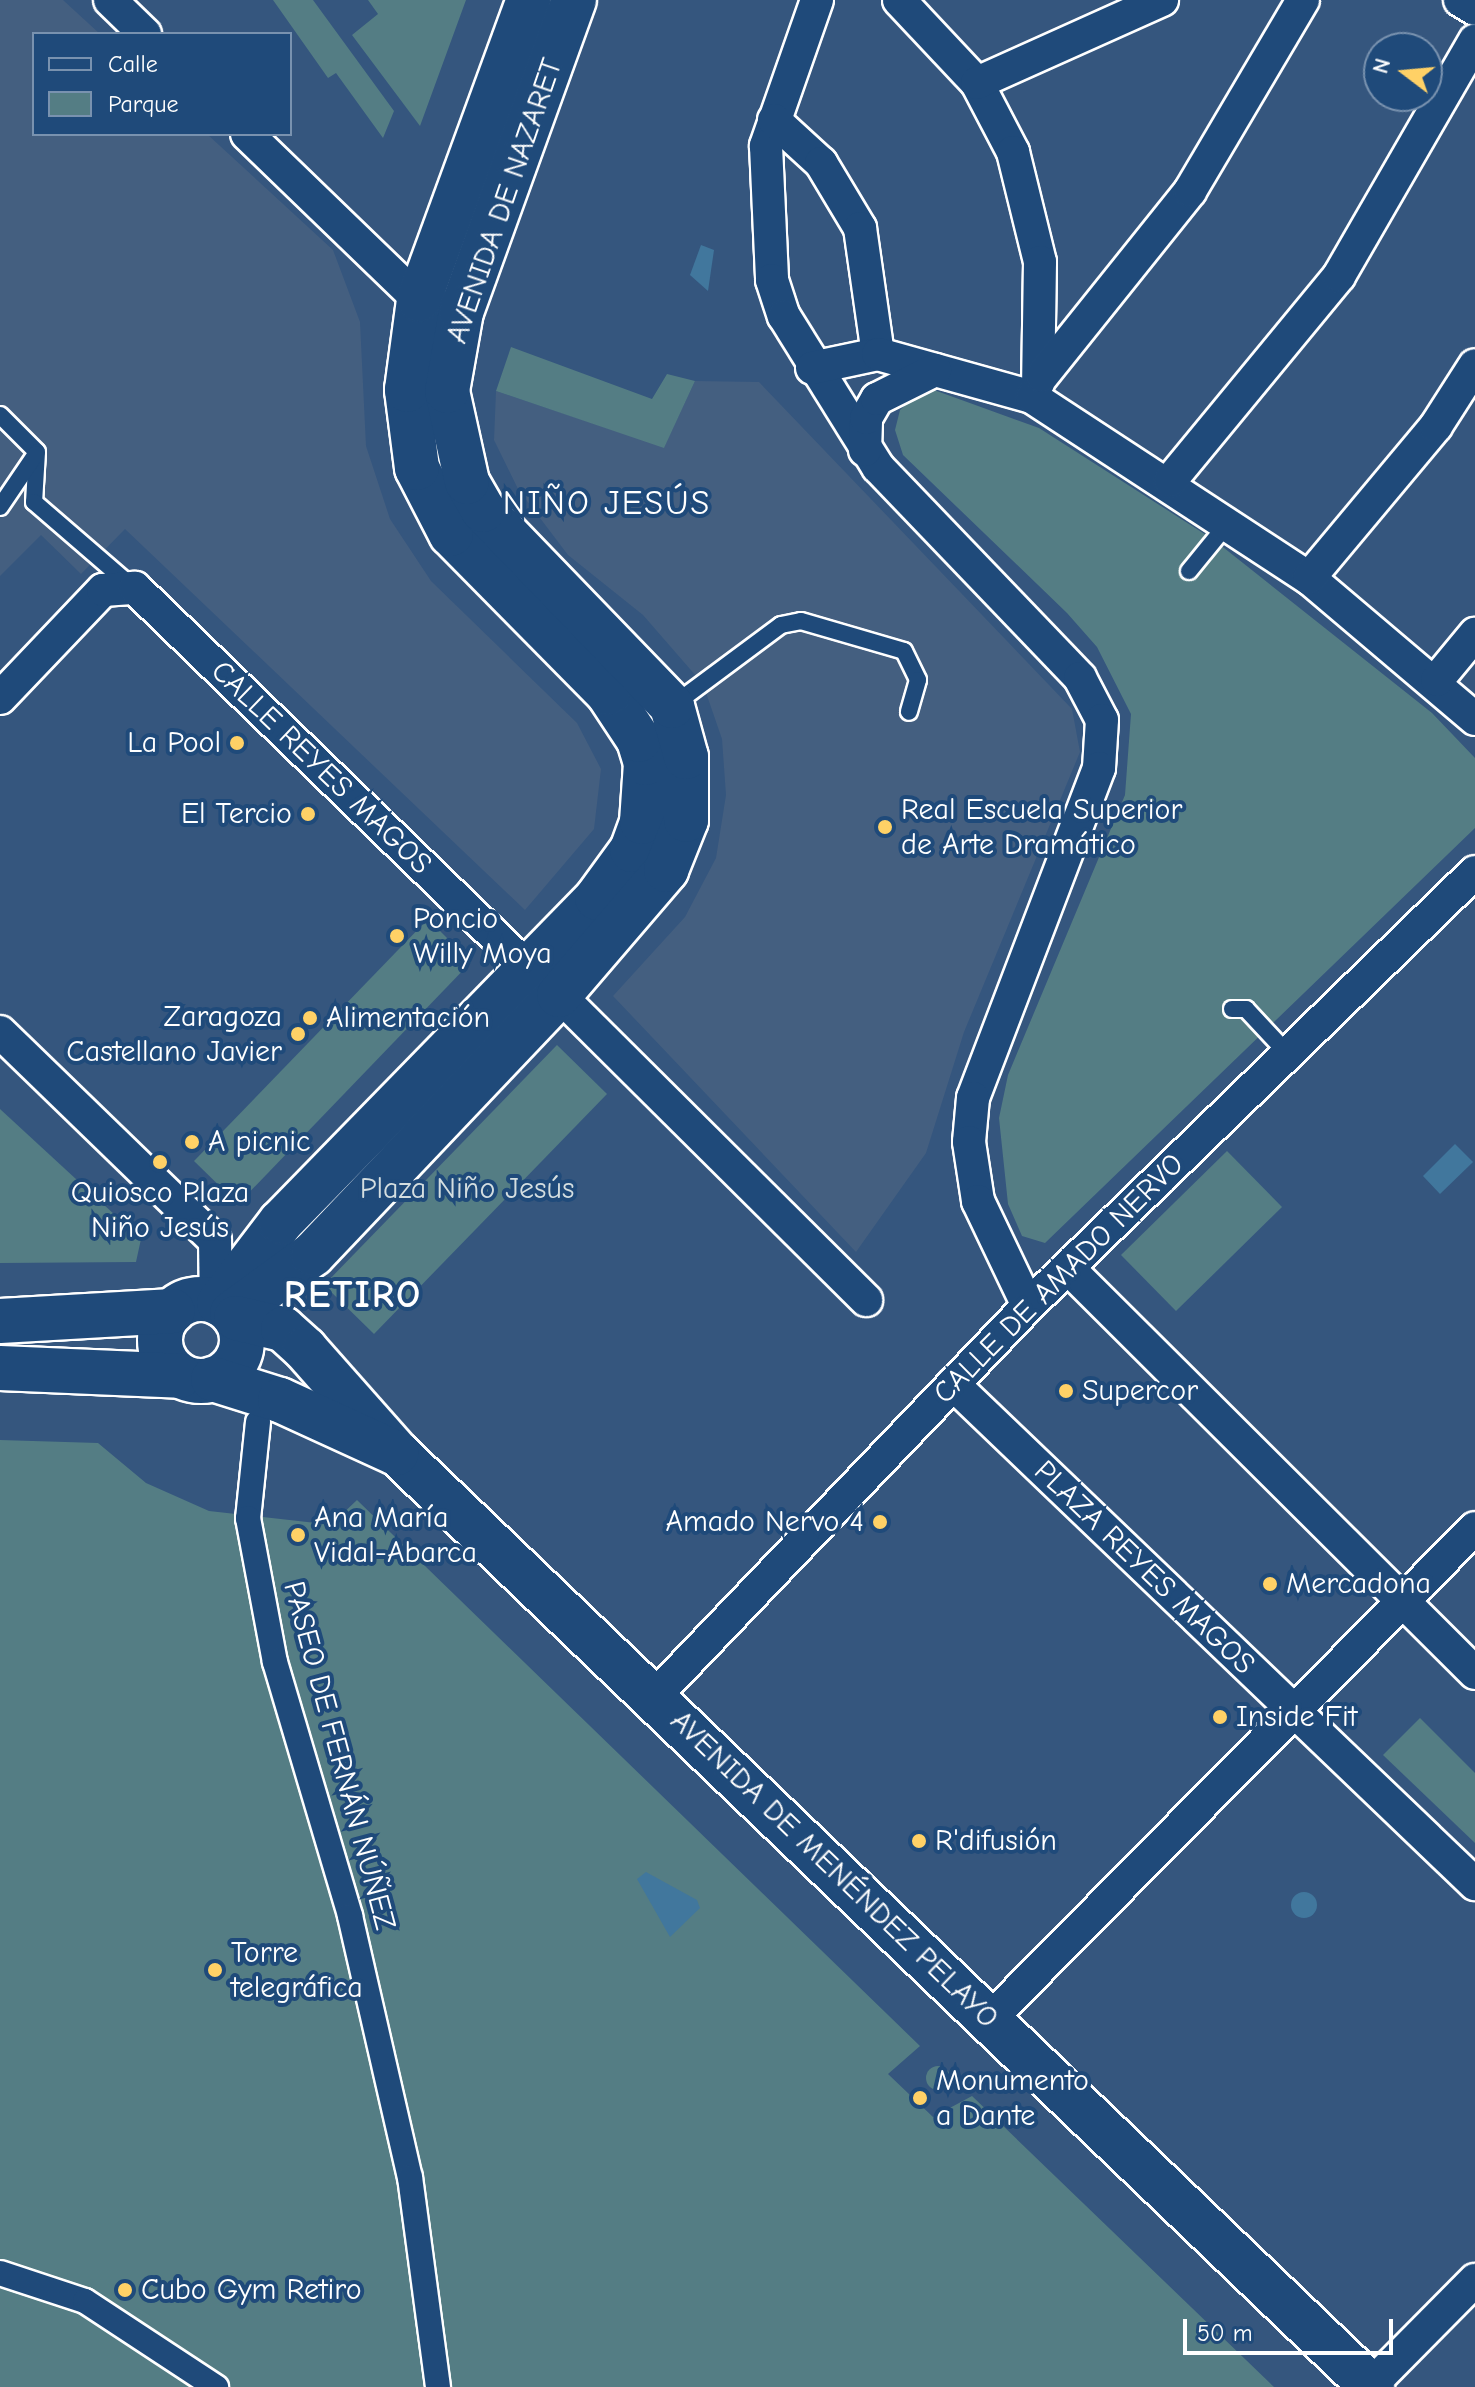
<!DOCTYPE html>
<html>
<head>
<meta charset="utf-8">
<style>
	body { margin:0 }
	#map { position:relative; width:1475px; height:2387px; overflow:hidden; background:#35567e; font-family:"Comic Neue",sans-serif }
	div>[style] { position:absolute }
	.built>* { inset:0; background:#445f80 }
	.green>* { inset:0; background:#547d84 }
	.round { border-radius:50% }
	.water>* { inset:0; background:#41779d }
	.roads { filter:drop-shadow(2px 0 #fff) drop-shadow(-2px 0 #fff) drop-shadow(0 2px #fff) drop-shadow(0 -2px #fff) }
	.service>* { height:16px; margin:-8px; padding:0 8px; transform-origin:8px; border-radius:8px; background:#1f4a7a }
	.pedestrian>* { height:24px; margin:-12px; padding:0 12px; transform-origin:12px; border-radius:12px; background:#1f4a7a }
	.minor>* { height:32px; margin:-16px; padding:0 16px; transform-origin:16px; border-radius:16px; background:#1f4a7a }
	.secondary>* { height:44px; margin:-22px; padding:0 22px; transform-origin:22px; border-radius:22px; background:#1f4a7a }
	.secondary>.ring { margin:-22px; padding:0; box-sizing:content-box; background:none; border:44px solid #1f4a7a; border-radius:50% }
	.dots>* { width:22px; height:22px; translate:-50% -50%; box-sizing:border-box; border:4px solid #1f4a7a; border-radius:50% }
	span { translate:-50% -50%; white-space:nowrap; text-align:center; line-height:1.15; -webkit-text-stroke:8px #1f4a7a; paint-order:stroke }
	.street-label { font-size:30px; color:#fff }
	.poi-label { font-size:30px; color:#fff }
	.right { translate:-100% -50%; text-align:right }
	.left { translate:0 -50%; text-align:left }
	.park-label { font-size:30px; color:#d4dee0 }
	.quarter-label { font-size:34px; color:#fff; letter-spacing:2px }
	.district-label { font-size:38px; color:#fff; font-weight:700; letter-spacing:2px }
	.legend { position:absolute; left:32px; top:32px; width:260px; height:104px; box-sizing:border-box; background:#1f4a7a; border:2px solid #7992af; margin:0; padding:10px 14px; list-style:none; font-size:24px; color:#fff }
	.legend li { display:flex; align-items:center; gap:16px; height:40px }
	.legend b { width:40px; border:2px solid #7992af }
	.north { position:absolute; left:1363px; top:32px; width:80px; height:80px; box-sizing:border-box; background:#1f4a7a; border:2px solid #7992af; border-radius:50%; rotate:286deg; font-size:22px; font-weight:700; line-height:32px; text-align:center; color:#fff }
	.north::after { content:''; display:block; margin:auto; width:28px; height:36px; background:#ffd166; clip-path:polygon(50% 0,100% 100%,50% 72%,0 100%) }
	.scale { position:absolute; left:1183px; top:2319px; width:210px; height:36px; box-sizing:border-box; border:4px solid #fff; border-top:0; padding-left:10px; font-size:24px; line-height:28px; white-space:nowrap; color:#fff; -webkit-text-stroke:6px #1f4a7a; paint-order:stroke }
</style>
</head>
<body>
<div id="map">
	<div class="built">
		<div style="clip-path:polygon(0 0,63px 0,100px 34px,34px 34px,34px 134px,207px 134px,333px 250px,360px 322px,366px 446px,390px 519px,431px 581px,577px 723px,601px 769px,594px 829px,525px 910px,125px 529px,81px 574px,41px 535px,0 576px)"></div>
		<div style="clip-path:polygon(695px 381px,759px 382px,1072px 709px,1080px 752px,964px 1032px,926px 1153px,856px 1252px,613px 996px,685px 917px,716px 858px,726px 795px,722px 739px,703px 684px,643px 615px,568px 555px,518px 489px,494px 440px,496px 391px,664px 447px)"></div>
	</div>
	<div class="green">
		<div style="clip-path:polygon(273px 0,313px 0,394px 111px,383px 138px,336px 73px,328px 78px)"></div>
		<div style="clip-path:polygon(368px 0,466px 0,420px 126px,352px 35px,378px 14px)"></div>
		<div style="clip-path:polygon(511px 347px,652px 399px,667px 374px,695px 381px,664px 448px,496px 391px)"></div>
		<div style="clip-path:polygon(934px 390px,1039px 428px,1214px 540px,1432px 713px,1475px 758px,1475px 828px,1045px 1243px,1022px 1236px,1008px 1204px,999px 1118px,1008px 1075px,1125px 795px,1131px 714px,1097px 647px,1067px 613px,903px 455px,895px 430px,900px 410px,920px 391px)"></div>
		<div style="clip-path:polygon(428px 919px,471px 962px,238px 1204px,194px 1161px)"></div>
		<div style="clip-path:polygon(557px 1045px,607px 1094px,374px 1334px,324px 1285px)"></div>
		<div style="clip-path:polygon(0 1109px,141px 1239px,136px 1262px,0 1263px)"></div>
		<div style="clip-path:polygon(1227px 1151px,1282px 1207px,1176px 1311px,1121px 1255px)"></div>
		<div style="clip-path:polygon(0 1440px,98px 1443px,146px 1483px,209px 1511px,316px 1523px,337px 1519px,357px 1500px,920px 2046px,888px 2074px,933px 2117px,972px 2096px,1274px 2387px,0 2387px)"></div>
		<div style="clip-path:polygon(1420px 1718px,1475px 1773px,1475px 1843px,1383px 1755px)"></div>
		<div class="round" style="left:926px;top:2066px;width:24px;height:24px"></div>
	</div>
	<div class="water">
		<div style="clip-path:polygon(701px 245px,714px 250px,708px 291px,690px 275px)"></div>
		<div style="clip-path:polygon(1455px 1144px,1473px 1162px,1440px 1194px,1423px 1176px)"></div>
		<div style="clip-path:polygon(646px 1872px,697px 1900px,700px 1908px,670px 1937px,637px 1879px)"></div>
		<div class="round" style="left:1291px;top:1892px;width:26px;height:26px"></div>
	</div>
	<div class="roads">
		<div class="service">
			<div style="left:0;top:415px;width:52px;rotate:45deg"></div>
			<div style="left:37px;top:452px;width:50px;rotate:93.4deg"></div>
			<div style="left:34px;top:502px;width:127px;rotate:40.8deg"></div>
			<div style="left:0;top:507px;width:64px;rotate:-55.8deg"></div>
			<div style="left:1189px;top:571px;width:63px;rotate:-50.8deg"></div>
			<div style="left:672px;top:706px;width:136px;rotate:-36.6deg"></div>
			<div style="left:781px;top:625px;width:20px;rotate:-11deg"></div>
			<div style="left:801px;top:621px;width:107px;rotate:16.2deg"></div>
			<div style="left:904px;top:651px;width:32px;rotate:64deg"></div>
			<div style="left:918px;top:680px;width:33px;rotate:106deg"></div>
			<div style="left:1232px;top:1009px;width:14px"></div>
			<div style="left:1246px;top:1009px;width:60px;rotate:47deg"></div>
		</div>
		<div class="pedestrian">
			<div style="left:258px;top:1422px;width:97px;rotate:95.9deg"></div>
			<div style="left:248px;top:1518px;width:147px;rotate:79.4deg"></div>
			<div style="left:275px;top:1662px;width:265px;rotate:73.5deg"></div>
			<div style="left:350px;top:1916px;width:268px;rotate:77.1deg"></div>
			<div style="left:410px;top:2177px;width:212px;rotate:82.4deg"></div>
			<div style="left:0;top:2273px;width:89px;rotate:18.2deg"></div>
			<div style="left:85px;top:2301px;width:157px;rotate:33.3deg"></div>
		</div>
		<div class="minor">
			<div style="left:110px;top:0;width:49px;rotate:44.2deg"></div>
			<div style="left:817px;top:0;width:155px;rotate:109.3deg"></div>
			<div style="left:766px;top:146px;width:134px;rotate:87.4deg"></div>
			<div style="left:772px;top:280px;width:38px;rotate:72deg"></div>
			<div style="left:784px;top:316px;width:178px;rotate:58.1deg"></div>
			<div style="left:878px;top:467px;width:292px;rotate:46.2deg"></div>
			<div style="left:1080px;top:678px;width:47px;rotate:62.4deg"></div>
			<div style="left:1102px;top:720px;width:48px;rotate:93.6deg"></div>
			<div style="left:1099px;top:768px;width:353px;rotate:110.9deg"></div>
			<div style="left:973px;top:1098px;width:44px;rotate:95.2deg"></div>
			<div style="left:969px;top:1142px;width:60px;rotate:81.3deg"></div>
			<div style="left:978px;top:1201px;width:116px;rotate:64.5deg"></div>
			<div style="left:899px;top:0;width:114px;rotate:46.8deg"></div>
			<div style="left:977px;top:83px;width:78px;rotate:62.4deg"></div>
			<div style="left:1013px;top:152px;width:113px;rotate:76.2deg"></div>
			<div style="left:1040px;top:262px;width:121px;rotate:90.9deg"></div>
			<div style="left:1460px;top:0;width:17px;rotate:31deg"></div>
			<div style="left:977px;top:83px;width:203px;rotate:-24.2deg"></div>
			<div style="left:774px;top:120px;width:64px;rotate:42.5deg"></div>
			<div style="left:821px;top:163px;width:76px;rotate:59deg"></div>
			<div style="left:860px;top:228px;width:127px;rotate:81.9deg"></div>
			<div style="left:247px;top:134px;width:239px;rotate:44deg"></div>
			<div style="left:419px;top:300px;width:18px;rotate:16deg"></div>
			<div style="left:812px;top:368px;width:67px;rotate:-12deg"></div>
			<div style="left:878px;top:354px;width:160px;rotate:15.6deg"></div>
			<div style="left:1032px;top:397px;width:331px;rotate:33.2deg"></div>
			<div style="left:1309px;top:578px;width:218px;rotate:40.3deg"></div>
			<div style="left:1042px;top:376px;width:237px;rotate:-51.3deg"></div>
			<div style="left:1190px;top:191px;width:222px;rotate:-59.4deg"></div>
			<div style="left:865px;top:450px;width:32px;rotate:-88deg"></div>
			<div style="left:866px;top:418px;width:22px;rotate:-60deg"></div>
			<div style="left:877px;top:399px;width:65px;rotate:-26.6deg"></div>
			<div style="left:1170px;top:481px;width:266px;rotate:-50.5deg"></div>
			<div style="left:1339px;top:276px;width:272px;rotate:-60deg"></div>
			<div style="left:1309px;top:578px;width:198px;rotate:-50.1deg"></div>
			<div style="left:1436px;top:426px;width:72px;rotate:-57.4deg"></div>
			<div style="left:1437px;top:680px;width:60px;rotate:-50.4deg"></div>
			<div style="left:0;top:698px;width:149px;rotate:-46.4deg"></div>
			<div style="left:103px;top:590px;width:32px;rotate:-4deg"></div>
			<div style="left:135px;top:588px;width:549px;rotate:44.04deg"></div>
			<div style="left:559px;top:995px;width:433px;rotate:44.8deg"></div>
			<div style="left:0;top:1032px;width:299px;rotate:44.1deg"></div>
			<div style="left:215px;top:1240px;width:61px;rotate:89.1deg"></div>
			<div style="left:1068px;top:1268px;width:574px;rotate:44.86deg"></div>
			<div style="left:953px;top:1384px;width:723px;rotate:43.77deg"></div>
			<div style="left:654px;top:1697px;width:541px;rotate:-46.27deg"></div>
			<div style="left:1028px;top:1306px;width:623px;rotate:-44.15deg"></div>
			<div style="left:990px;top:2019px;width:690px;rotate:-45.35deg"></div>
			<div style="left:1371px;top:2385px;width:148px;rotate:-45.3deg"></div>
		</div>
		<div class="secondary">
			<div class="ring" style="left:160px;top:1299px;width:38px;height:38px"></div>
			<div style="left:219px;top:1303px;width:102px;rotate:-52.6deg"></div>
			<div style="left:281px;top:1222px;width:453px;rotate:-45.7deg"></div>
			<div style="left:597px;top:898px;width:59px;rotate:-53.9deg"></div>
			<div style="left:632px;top:850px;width:30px;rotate:-70deg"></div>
			<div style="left:642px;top:822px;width:59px;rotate:-86.1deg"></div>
			<div style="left:646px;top:763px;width:24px;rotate:-107deg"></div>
			<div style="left:639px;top:740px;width:56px;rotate:-123.4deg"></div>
			<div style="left:608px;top:693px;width:223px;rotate:-134.6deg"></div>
			<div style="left:451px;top:534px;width:74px;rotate:-117.3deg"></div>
			<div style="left:417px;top:468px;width:79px;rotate:-97.3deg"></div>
			<div style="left:407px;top:390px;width:91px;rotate:-82.4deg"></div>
			<div style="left:419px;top:300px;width:320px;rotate:-69.9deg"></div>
			<div style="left:232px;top:1313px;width:100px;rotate:-36.1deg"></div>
			<div style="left:313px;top:1254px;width:357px;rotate:-46.5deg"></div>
			<div style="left:559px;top:995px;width:165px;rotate:-49.4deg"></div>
			<div style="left:666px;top:870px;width:54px;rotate:-68.2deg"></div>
			<div style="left:686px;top:820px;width:63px;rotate:-90deg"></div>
			<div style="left:686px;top:757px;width:53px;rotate:-105.4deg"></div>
			<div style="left:672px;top:706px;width:272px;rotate:-134deg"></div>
			<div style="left:483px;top:510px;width:32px;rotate:-120deg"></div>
			<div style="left:467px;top:482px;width:93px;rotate:-102.4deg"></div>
			<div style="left:447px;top:391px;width:80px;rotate:-80deg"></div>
			<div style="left:461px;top:312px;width:332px;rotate:-70.1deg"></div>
			<div style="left:236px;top:1318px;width:48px;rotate:13.2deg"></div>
			<div style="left:283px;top:1329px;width:30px;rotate:42deg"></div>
			<div style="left:305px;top:1349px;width:140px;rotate:48.5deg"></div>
			<div style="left:398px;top:1454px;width:1349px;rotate:43.77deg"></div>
			<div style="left:0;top:1321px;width:173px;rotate:-3.3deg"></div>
			<div style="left:0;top:1368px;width:180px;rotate:2.5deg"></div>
			<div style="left:213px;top:1379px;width:70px;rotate:17.4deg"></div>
			<div style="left:280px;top:1400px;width:128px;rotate:24.6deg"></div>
		</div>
	</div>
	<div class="dots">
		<div style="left:237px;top:743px;background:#ffd166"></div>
		<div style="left:308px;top:814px;background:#ffd166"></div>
		<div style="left:885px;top:827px;background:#ffd166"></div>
		<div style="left:397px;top:936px;background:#ffd166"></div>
		<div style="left:310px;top:1018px;background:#ffd166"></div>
		<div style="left:298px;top:1034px;background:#ffd166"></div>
		<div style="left:192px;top:1142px;background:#ffd166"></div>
		<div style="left:160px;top:1162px;background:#ffd166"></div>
		<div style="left:1066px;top:1391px;background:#ffd166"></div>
		<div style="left:880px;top:1522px;background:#ffd166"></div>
		<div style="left:298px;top:1535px;background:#ffd166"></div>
		<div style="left:1270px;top:1584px;background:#ffd166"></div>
		<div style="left:1220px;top:1717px;background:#ffd166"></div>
		<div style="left:919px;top:1841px;background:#ffd166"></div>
		<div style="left:215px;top:1970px;background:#ffd166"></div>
		<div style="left:920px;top:2098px;background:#ffd166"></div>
		<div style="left:125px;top:2290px;background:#ffd166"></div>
	</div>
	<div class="street-label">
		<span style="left:505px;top:201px;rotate:-71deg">AVENIDA DE NAZARET</span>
		<span style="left:321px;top:768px;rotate:44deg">CALLE REYES MAGOS</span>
		<span style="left:1059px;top:1279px;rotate:-45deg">CALLE DE AMADO NERVO</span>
		<span style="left:1144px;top:1568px;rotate:44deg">PLAZA REYES MAGOS</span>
		<span style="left:339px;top:1756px;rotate:75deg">PASEO DE FERNÁN NÚÑEZ</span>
		<span style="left:834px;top:1870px;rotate:44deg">AVENIDA DE MENÉNDEZ PELAYO</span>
	</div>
	<div class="poi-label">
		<span class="right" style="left:221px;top:743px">La Pool</span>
		<span class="left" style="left:901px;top:827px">Real Escuela Superior<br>de Arte Dramático</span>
		<span class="right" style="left:292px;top:814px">El Tercio</span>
		<span class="left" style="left:413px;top:936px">Poncio<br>Willy Moya</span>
		<span class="right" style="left:282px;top:1034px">Zaragoza<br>Castellano Javier</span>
		<span class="left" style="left:326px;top:1018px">Alimentación</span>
		<span class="left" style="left:208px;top:1142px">A picnic</span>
		<span style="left:160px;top:1210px">Quiosco Plaza<br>Niño Jesús</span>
		<span class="left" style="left:1082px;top:1391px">Supercor</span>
		<span class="left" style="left:314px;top:1535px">Ana María<br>Vidal-Abarca</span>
		<span class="right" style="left:864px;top:1522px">Amado Nervo 4</span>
		<span class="left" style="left:1286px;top:1584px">Mercadona</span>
		<span class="left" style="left:1236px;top:1717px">Inside Fit</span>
		<span class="left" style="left:935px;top:1841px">R'difusión</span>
		<span class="left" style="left:231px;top:1970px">Torre<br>telegráfica</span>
		<span class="left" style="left:936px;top:2098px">Monumento<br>a Dante</span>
		<span class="left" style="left:141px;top:2290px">Cubo Gym Retiro</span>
	</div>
	<div class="park-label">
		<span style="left:467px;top:1189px">Plaza Niño Jesús</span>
	</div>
	<div class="quarter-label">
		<span style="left:607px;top:504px">NIÑO JESÚS</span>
	</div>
	<div class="district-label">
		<span style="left:353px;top:1296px">RETIRO</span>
	</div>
	<ul class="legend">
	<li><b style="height:10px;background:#1f4a7a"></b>Calle</li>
	<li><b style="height:22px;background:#547d84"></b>Parque</li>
	</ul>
	<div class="north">N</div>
	<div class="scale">50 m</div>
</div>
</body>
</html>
